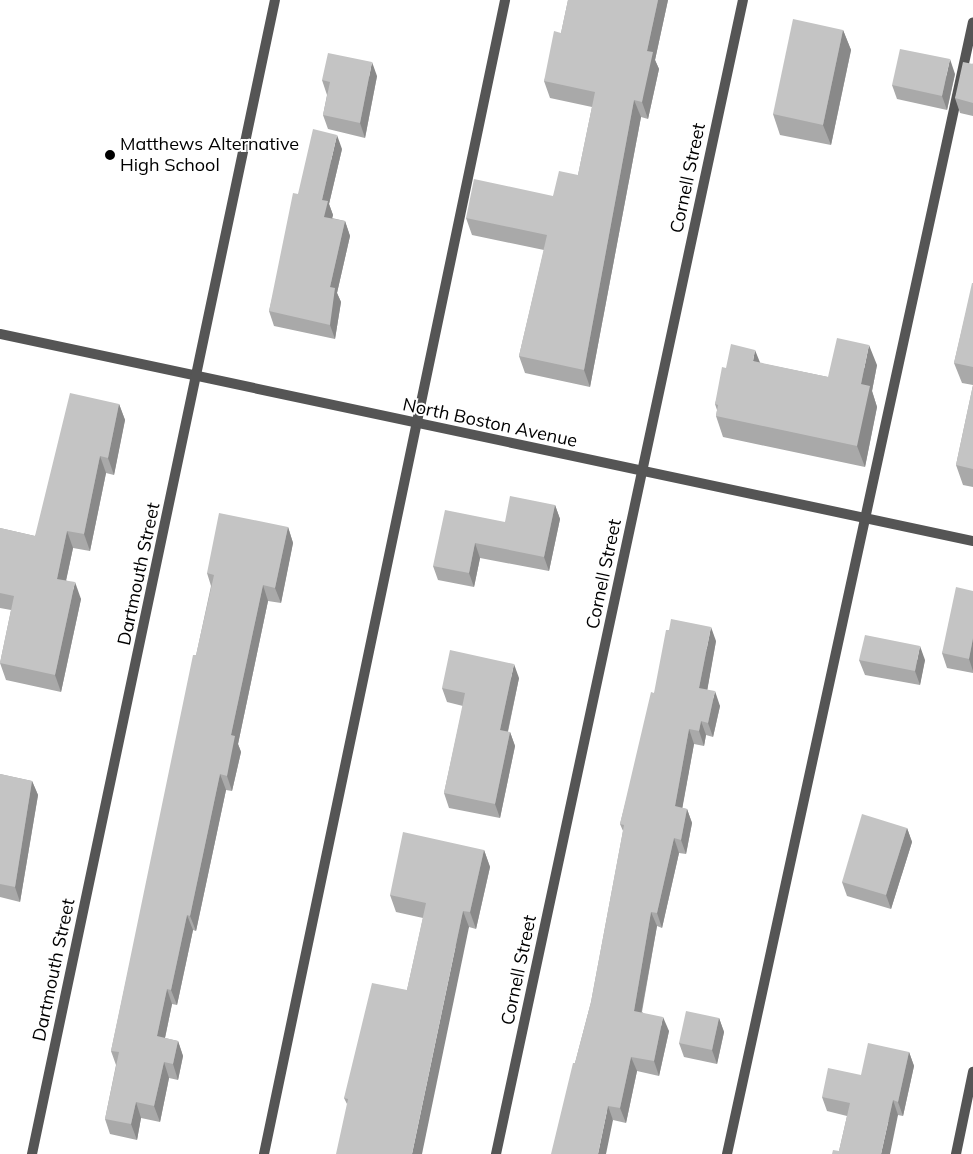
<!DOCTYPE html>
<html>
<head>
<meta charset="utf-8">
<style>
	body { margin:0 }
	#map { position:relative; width:973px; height:1154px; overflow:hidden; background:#fff; font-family:Mulish,sans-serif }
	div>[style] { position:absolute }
	.service>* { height:10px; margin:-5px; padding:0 5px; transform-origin:5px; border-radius:5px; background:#555 }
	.minor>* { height:10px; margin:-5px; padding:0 5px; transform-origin:5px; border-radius:5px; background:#555 }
	.wall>* { inset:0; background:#a9a9a9 }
	.shaded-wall>* { inset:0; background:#898989 }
	.building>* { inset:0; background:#c4c4c4 }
	.dots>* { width:14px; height:14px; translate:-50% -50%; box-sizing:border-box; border:2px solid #fff; border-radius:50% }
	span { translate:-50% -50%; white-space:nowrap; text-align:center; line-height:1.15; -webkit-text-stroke:4px #fff; paint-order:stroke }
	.poi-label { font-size:18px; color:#000 }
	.left { translate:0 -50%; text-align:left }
	.street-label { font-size:18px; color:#000 }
</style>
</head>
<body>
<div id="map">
	<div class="service">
		<div style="left:264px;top:1154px;width:1179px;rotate:-78.2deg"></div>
		<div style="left:727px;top:1154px;width:1158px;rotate:-77.74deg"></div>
	</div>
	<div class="minor">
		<div style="left:0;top:334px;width:995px;rotate:12.01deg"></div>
		<div style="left:32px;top:1154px;width:1179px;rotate:-78.11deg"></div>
		<div style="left:496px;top:1154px;width:1180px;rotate:-77.92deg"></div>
		<div style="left:956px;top:1154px;width:84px;rotate:-78.3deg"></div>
	</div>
	<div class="wall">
		<div style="clip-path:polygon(568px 0,668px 0,655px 60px,659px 69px,648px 119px,641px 117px,590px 387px,525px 373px,519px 356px,544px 250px,472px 235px,466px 218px,553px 196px,578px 175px,592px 107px,550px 98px,544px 81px,561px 33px)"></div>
		<div style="clip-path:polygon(843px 30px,851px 50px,831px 145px,780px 135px,773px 114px)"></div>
		<div style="clip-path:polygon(973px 63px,973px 116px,960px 113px,955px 98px)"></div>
		<div style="clip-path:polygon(955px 74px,947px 110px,897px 99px,892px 85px)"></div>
		<div style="clip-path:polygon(377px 76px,365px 138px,328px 129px,323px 115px,327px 95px,322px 80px)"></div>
		<div style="clip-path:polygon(342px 149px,329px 204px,333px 215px,332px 218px,345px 221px,350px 236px,337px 293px,341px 302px,335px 339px,274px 326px,269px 311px,298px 194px)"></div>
		<div style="clip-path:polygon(973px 283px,973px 487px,963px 485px,956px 465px,973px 385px,962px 383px,954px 363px)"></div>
		<div style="clip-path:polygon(760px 363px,828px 377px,877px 365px,872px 391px,877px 407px,865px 467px,723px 437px,716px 416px,717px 410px,715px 404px,726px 368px)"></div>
		<div style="clip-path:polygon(119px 404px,125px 420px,114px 475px,106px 473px,90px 551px,73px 548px,66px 580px,81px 599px,61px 692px,6px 680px,0 663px,11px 610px,0 608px,0 528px,35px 536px)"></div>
		<div style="clip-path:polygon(555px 505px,560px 519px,549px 571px,480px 558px,474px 587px,438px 580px,433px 566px,505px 522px)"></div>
		<div style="clip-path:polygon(288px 527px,293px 543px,281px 603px,268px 601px,238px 744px,241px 752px,232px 791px,226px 790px,196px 931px,193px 930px,177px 1005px,172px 1004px,165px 1038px,178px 1041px,183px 1056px,178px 1080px,169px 1078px,160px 1122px,141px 1118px,137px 1140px,110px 1134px,105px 1119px,116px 1065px,111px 1051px,211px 586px,207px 573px)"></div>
		<div style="clip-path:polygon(973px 591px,973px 673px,947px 668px,942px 653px)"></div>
		<div style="clip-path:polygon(716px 641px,707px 690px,720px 706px,713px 737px,706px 735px,704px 746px,694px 744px,682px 808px,687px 809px,692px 823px,686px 854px,679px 853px,662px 928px,657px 926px,642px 1012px,669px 1031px,659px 1076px,637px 1071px,626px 1123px,613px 1120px,575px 1063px,591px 1002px,623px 831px,620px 824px,654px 693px)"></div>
		<div style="clip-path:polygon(859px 660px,925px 660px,920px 685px,865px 675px)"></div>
		<div style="clip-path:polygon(519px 678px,508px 732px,510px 732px,515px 746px,500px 818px,449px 808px,444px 793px,463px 706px,447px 702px,442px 688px)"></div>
		<div style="clip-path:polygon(0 774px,32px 781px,38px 795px,20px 902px,0 897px)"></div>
		<div style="clip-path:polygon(907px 828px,912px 842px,891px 909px,847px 896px,842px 882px)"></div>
		<div style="clip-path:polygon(484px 850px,490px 867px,476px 929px,469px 927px,347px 1104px,344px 1098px,407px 990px,423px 918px,396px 912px,390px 895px)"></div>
		<div style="clip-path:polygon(719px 1018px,724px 1032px,717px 1064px,684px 1057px,679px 1043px)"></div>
		<div style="clip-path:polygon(909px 1052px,914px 1066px,903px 1116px,898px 1115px,839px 1151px,847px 1116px,827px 1111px,822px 1097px,861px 1075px)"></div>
	</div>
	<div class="shaded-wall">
		<div style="clip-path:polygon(658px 0,668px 0,655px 60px,659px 69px,648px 119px,642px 102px,647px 51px)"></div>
		<div style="clip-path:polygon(843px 30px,851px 50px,831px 145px,823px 125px)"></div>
		<div style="clip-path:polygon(950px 59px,955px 74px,947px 110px,942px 96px)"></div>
		<div style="clip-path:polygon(372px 62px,377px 76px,365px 138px,360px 123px)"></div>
		<div style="clip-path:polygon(634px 100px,641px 117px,590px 387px,584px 370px)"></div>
		<div style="clip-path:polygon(337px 135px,342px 149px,329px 204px,333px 215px,329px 231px,324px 217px,322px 200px)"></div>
		<div style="clip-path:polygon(345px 221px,350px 236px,337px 293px,341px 302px,335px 339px,330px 325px,330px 287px)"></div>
		<div style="clip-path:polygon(869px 345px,877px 365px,872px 391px,877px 407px,865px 467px,857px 446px,861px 384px)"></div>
		<div style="clip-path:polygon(755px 350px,763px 370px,753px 361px)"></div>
		<div style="clip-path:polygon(119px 404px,125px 420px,114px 475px,108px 458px)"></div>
		<div style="clip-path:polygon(100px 456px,106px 473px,90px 551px,84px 534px)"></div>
		<div style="clip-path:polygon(555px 505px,560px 519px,549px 571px,544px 557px)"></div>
		<div style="clip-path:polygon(288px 527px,293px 543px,281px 603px,275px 588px)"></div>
		<div style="clip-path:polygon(67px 531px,73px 548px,63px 595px,57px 579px)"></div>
		<div style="clip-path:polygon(475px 543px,480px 558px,474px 587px,469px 573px)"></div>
		<div style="clip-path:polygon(75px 582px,81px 599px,61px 692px,55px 675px)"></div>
		<div style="clip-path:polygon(263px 585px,268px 601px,238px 744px,241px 752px,232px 791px,227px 776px,231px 735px)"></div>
		<div style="clip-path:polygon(711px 627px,716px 641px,705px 703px,699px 688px)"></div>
		<div style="clip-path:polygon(973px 638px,973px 671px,969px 659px)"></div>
		<div style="clip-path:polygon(920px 646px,925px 660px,920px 685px,915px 671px)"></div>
		<div style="clip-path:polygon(514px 664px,519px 678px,505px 744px,500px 730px)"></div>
		<div style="clip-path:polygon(715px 691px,720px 706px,713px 737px,708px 723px)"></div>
		<div style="clip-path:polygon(701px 721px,706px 735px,704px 746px,699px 731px)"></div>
		<div style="clip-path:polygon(689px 729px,694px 744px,680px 821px,675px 806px)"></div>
		<div style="clip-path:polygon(510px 732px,515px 746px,500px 818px,495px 804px)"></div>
		<div style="clip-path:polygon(220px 774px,226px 790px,196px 931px,190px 916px)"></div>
		<div style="clip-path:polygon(32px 781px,38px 795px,20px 902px,15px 887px)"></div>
		<div style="clip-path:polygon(687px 809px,692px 823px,686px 854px,681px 840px)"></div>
		<div style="clip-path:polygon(907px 828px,912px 842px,891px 909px,886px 895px)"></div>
		<div style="clip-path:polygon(674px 838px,679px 853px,662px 928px,657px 913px)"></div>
		<div style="clip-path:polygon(484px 850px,490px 867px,476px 929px,470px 912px)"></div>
		<div style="clip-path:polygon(463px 911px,469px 927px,422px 1154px,412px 1154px)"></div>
		<div style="clip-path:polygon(651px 912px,657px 926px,639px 1025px,634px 1011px)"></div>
		<div style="clip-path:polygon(187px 915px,193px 930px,177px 1005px,171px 990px)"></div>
		<div style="clip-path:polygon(167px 989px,172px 1004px,162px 1052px,157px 1036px)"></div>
		<div style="clip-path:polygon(663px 1017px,669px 1031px,659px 1076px,654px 1061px)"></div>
		<div style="clip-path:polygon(719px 1018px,724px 1032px,717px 1064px,712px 1050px)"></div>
		<div style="clip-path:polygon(178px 1041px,183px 1056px,178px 1080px,173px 1064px)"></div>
		<div style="clip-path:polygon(909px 1052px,914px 1066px,903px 1116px,898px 1102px)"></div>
		<div style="clip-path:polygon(631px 1057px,637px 1071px,626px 1123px,620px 1108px)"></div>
		<div style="clip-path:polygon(164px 1062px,169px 1078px,160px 1122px,154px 1106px)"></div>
		<div style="clip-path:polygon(893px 1100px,898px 1115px,890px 1154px,881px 1154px)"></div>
		<div style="clip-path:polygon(136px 1102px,141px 1118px,137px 1140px,131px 1124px)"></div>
		<div style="clip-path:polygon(608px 1106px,613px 1120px,606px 1154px,598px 1154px)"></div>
	</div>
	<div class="building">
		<div style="clip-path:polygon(568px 0,658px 0,647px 51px,653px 52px,642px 102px,634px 100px,584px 370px,519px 356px,547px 235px,466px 218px,474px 179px,553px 196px,559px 171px,578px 175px,595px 92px,544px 81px,554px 31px,561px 33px)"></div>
		<div style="clip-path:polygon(793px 19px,843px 30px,823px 125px,773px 114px)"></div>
		<div style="clip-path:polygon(900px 49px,950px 59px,942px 96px,892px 85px)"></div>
		<div style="clip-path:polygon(328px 53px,372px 62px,360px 123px,323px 115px,330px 82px,322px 80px)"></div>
		<div style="clip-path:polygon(963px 62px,973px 64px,973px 63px,973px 103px,955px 98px)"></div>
		<div style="clip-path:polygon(313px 129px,337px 135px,322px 200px,328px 201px,324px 217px,345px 221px,330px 287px,335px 288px,330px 325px,269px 311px,293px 193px,298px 194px)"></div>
		<div style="clip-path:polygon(972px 283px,973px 283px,973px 367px,954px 363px)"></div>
		<div style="clip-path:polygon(837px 338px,869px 345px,861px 384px,870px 386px,857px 446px,716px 416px,718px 405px,715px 404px,722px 367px,726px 368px,731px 344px,755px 350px,753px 361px,828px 377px)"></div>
		<div style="clip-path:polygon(973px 385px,973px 469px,956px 465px)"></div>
		<div style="clip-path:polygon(70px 393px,119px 404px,108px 458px,100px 456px,84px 534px,67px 531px,57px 579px,75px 582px,55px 675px,0 663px,14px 596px,0 593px,0 528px,35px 536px)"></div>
		<div style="clip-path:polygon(510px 496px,555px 505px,544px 557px,475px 543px,469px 573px,433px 566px,445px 510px,505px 522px)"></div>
		<div style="clip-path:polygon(219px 513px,288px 527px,275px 588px,263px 585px,231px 735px,235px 736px,227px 776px,220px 774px,190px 916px,187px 915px,171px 990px,167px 989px,157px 1036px,178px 1041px,173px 1064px,164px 1062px,154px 1106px,136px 1102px,131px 1124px,105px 1119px,119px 1052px,111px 1051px,193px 655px,196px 655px,214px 575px,207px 573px)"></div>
		<div style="clip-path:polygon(956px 587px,973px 591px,973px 638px,969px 659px,942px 653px)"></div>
		<div style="clip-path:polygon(671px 619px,711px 627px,699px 688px,715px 691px,708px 723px,701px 721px,699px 731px,689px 729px,675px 806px,687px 809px,681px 840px,674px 838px,657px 913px,651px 912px,634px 1011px,663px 1017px,654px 1061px,631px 1057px,620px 1108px,608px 1106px,598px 1154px,551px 1154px,573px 1063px,575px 1063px,591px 1002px,624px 825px,620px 824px,651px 692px,654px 693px,666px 630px,669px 630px)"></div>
		<div style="clip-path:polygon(865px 635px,920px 646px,915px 671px,859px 660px)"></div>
		<div style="clip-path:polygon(450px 650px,514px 664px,500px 730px,510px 732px,495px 804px,444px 793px,465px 693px,442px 688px)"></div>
		<div style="clip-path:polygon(0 774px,32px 781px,15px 887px,0 884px)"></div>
		<div style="clip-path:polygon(862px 814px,907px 828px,886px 895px,842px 882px)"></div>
		<div style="clip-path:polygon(403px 832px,484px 850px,470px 912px,463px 911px,412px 1154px,336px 1154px,348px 1099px,344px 1098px,372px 983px,407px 990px,426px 903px,390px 895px)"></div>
		<div style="clip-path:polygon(686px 1011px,719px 1018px,712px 1050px,679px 1043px)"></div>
		<div style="clip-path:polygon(868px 1043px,909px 1052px,898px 1102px,893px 1100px,881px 1154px,832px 1154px,833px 1150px,839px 1151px,850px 1103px,822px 1097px,828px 1068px,861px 1075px)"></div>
	</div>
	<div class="dots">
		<div style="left:110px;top:155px;background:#000"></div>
	</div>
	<div class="poi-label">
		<span class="left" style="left:120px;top:155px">Matthews Alternative<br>High School</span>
	</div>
	<div class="street-label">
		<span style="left:688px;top:178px;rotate:-78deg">Cornell Street</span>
		<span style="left:490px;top:423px;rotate:12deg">North Boston Avenue</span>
		<span style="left:139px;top:574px;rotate:-78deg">Dartmouth Street</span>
		<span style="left:604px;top:574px;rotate:-78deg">Cornell Street</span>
		<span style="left:54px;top:970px;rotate:-78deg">Dartmouth Street</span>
		<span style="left:519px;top:970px;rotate:-78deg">Cornell Street</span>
	</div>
</div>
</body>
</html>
